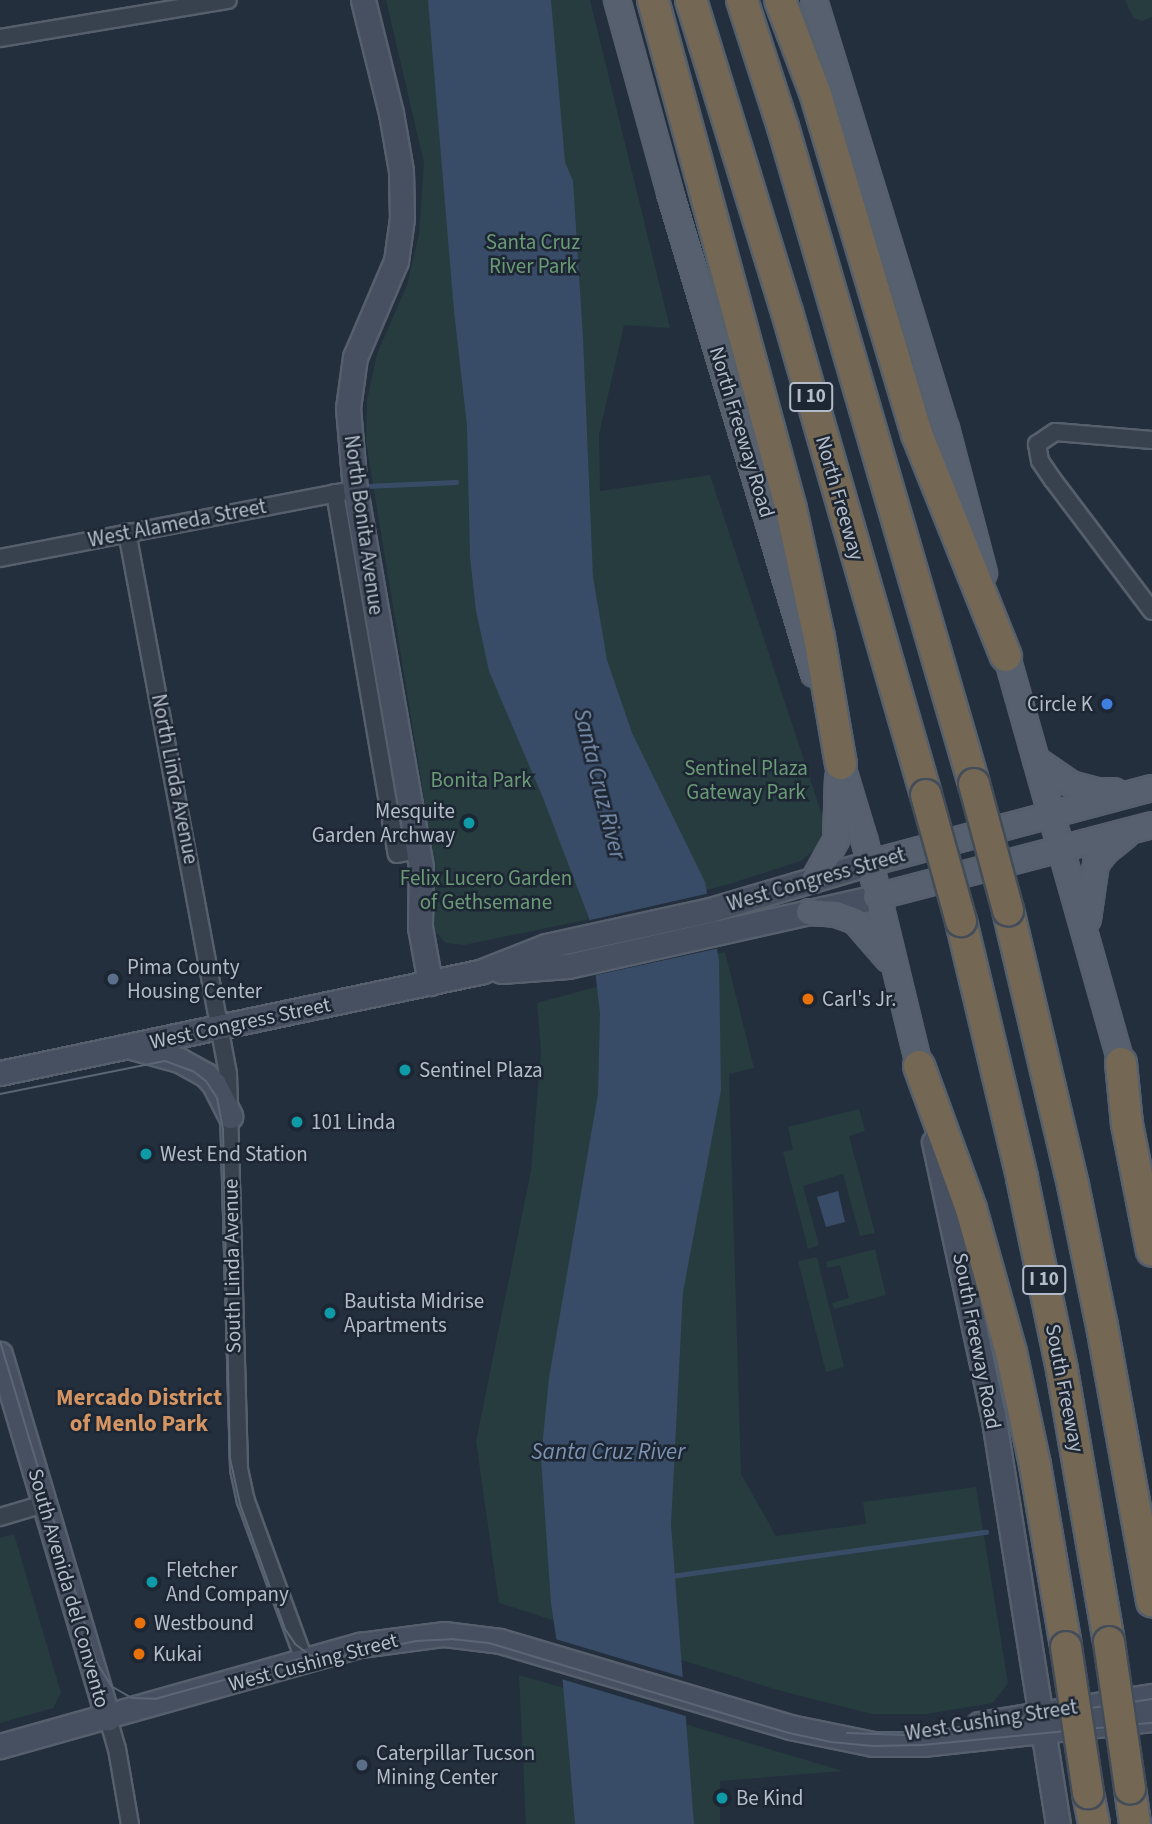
<!DOCTYPE html>
<html>
<head>
<meta charset="utf-8">
<style>
	body { margin:0 }
	#map { position:relative; width:1152px; height:1824px; overflow:hidden; background:#242f3e; font-family:"Source Sans 3",sans-serif }
	div>[style] { position:absolute }
	.green>* { inset:0; background:#263c3f }
	.water>* { inset:0; background:#394c67 }
	.pier>* { inset:0; background:#242f3e }
	.stream>* { height:4.5px; margin:-2.25px; padding:0 2.25px; transform-origin:2.25px; border-radius:2.25px; background:#394c67 }
	.roads { filter:drop-shadow(2px 0 #565f6c) drop-shadow(-2px 0 #565f6c) drop-shadow(0 2px #565f6c) drop-shadow(0 -2px #565f6c) }
	.street>* { height:16px; margin:-8px; padding:0 8px; transform-origin:8px; border-radius:8px; background:#38414e }
	.secondary>* { height:23px; margin:-11.5px; padding:0 11.5px; transform-origin:11.5px; border-radius:11.5px; background:#465061 }
	.primary>* { height:24px; margin:-12px; padding:0 12px; transform-origin:12px; border-radius:12px; background:#56606e }
	.highway>* { height:30px; margin:-15px; padding:0 15px; transform-origin:15px; border-radius:15px; background:#746855 }
	.tram>* { height:2px; margin:-1px; padding:0 1px; transform-origin:1px; border-radius:1px; background:#5a6575 }
	.bridges { filter:drop-shadow(2px 0 #434c59) drop-shadow(-2px 0 #434c59) drop-shadow(0 2px #434c59) drop-shadow(0 -2px #434c59) }
	.highway-bridge>* { height:30px; margin:-15px; padding:0 15px; transform-origin:15px; border-radius:15px; background:#746855 }
	.dots>* { width:19px; height:19px; translate:-50% -50%; box-sizing:border-box; border:4px solid #1d2633; border-radius:50% }
	span { translate:-50% -50%; white-space:nowrap; text-align:center; line-height:1.15; -webkit-text-stroke:5px #1d2633; paint-order:stroke }
	.shield-label span { padding:2px 5px; background:#1d2633; border:2px solid; border-radius:5px; -webkit-text-stroke-width:0 }
	.shield-label { font-size:19px; color:#b4bcc9; font-weight:700 }
	.park-label { font-size:21px; color:#6b9a76 }
	.street-label { font-size:21px; color:#b4bcc9 }
	.poi-label { font-size:21px; color:#b4bcc9 }
	.right { translate:-100% -50%; text-align:right }
	.left { translate:0 -50%; text-align:left }
	.water-label { font-size:23px; color:#7c92b1; font-style:italic }
	.neighbourhood-label { font-size:23px; color:#d59563; font-weight:700 }
</style>
</head>
<body>
<div id="map">
	<div class="green">
		<div style="clip-path:polygon(386px 0,590px 0,670px 328px,624px 325px,599px 435px,600px 491px,710px 475px,825px 824px,817px 847px,801px 861px,726px 885px,586px 920px,464px 945px,446px 943px,433px 929px,431px 920px,437px 877px,366px 441px,367px 400px,377px 354px,407px 285px,419px 234px,424px 163px)"></div>
		<div style="clip-path:polygon(1125px 0,1152px 0,1152px 17px,1142px 21px,1133px 18px)"></div>
		<div style="clip-path:polygon(725px 952px,754px 1068px,729px 1074px,741px 1474px,776px 1536px,866px 1524px,863px 1502px,976px 1487px,1008px 1683px,993px 1703px,926px 1714px,872px 1714px,774px 1689px,599px 1634px,678px 1722px,843px 1771px,720px 1781px,720px 1824px,526px 1824px,519px 1675px,571px 1690px,565px 1624px,499px 1603px,476px 1441px,531px 1171px,541px 1052px,537px 1003px)"></div>
		<div style="clip-path:polygon(859px 1109px,865px 1131px,849px 1136px,875px 1233px,860px 1236px,843px 1174px,803px 1186px,819px 1245px,808px 1249px,783px 1152px,793px 1150px,788px 1127px)"></div>
		<div style="clip-path:polygon(875px 1249px,886px 1295px,834px 1309px,832px 1303px,849px 1298px,840px 1265px,827px 1268px,826px 1262px)"></div>
		<div style="clip-path:polygon(817px 1257px,844px 1367px,826px 1372px,798px 1261px)"></div>
		<div style="clip-path:polygon(14px 1534px,61px 1693px,53px 1708px,0 1723px,0 1538px)"></div>
	</div>
	<div class="water">
		<div style="clip-path:polygon(428px 0,551px 0,565px 162px,573px 181px,583px 337px,593px 577px,607px 660px,632px 733px,705px 882px,719px 960px,721px 1090px,683px 1292px,671px 1525px,694px 1824px,575px 1824px,563px 1684px,551px 1603px,541px 1458px,549px 1378px,598px 1094px,600px 1013px,589px 918px,543px 798px,489px 671px,476px 611px,470px 557px,467px 426px,454px 311px)"></div>
		<div style="clip-path:polygon(838px 1191px,845px 1222px,826px 1227px,817px 1197px)"></div>
	</div>
	<div class="pier">
		<div style="clip-path:polygon(710px 893px,720px 948px,592px 976px,586px 921px)"></div>
		<div style="clip-path:polygon(552px 1638px,686px 1678px,689px 1717px,558px 1678px)"></div>
	</div>
	<div class="stream">
		<div style="left:366px;top:486px;width:90px;rotate:-2.5deg"></div>
		<div style="left:671px;top:1576px;width:318px;rotate:-8deg"></div>
	</div>
	<div class="roads">
		<div class="street">
			<div style="left:0;top:38px;width:231px;rotate:-9.5deg"></div>
			<div style="left:1152px;top:440px;width:97px;rotate:-175.3deg"></div>
			<div style="left:1055px;top:432px;width:22px;rotate:146deg"></div>
			<div style="left:1037px;top:444px;width:17px;rotate:80deg"></div>
			<div style="left:1040px;top:461px;width:23px;rotate:56deg"></div>
			<div style="left:1053px;top:480px;width:164px;rotate:52.9deg"></div>
			<div style="left:335px;top:493px;width:366px;rotate:80.3deg"></div>
			<div style="left:397px;top:854px;width:21px;rotate:-11deg"></div>
			<div style="left:127px;top:532px;width:551px;rotate:79.44deg"></div>
			<div style="left:228px;top:1074px;width:395px;rotate:88.4deg"></div>
			<div style="left:239px;top:1469px;width:33px;rotate:78deg"></div>
			<div style="left:246px;top:1501px;width:171px;rotate:69.9deg"></div>
			<div style="left:0;top:558px;width:348px;rotate:-10.9deg"></div>
			<div style="left:0;top:1517px;width:46px;rotate:-16.5deg"></div>
			<div style="left:108px;top:1718px;width:32px;rotate:74deg"></div>
			<div style="left:117px;top:1749px;width:76px;rotate:80.2deg"></div>
		</div>
		<div class="secondary">
			<div style="left:363px;top:0;width:116px;rotate:76.1deg"></div>
			<div style="left:391px;top:113px;width:59px;rotate:80.2deg"></div>
			<div style="left:401px;top:171px;width:47px;rotate:88.8deg"></div>
			<div style="left:402px;top:218px;width:43px;rotate:97.9deg"></div>
			<div style="left:396px;top:261px;width:104px;rotate:113.1deg"></div>
			<div style="left:355px;top:357px;width:51px;rotate:97.8deg"></div>
			<div style="left:348px;top:408px;width:81px;rotate:85.1deg"></div>
			<div style="left:355px;top:489px;width:384px;rotate:80.1deg"></div>
			<div style="left:421px;top:867px;width:60px;rotate:91deg"></div>
			<div style="left:420px;top:927px;width:57px;rotate:79.9deg"></div>
			<div style="left:501px;top:971px;width:67px;rotate:-4.3deg"></div>
			<div style="left:568px;top:966px;width:316px;rotate:-12.6deg"></div>
			<div style="left:131px;top:1047px;width:50px;rotate:15.2deg"></div>
			<div style="left:179px;top:1060px;width:31px;rotate:29deg"></div>
			<div style="left:206px;top:1075px;width:12px;rotate:48deg"></div>
			<div style="left:214px;top:1084px;width:36px;rotate:63deg"></div>
			<div style="left:0;top:1073px;width:491px;rotate:-11.9deg"></div>
			<div style="left:480px;top:972px;width:71px;rotate:-21.5deg"></div>
			<div style="left:546px;top:946px;width:168px;rotate:-12.4deg"></div>
			<div style="left:710px;top:910px;width:167px;rotate:-16.4deg"></div>
			<div style="left:934px;top:1142px;width:278px;rotate:77.8deg"></div>
			<div style="left:993px;top:1414px;width:415px;rotate:81deg"></div>
			<div style="left:0;top:1354px;width:380px;rotate:73.5deg"></div>
			<div style="left:979px;top:1724px;width:175px;rotate:-9.2deg"></div>
			<div style="left:0;top:1746px;width:374px;rotate:-15.7deg"></div>
			<div style="left:360px;top:1645px;width:85px;rotate:-7.5deg"></div>
			<div style="left:444px;top:1634px;width:56px;rotate:7.1deg"></div>
			<div style="left:500px;top:1641px;width:302px;rotate:16.5deg"></div>
			<div style="left:790px;top:1727px;width:85px;rotate:11.6deg"></div>
			<div style="left:873px;top:1744px;width:49px"></div>
			<div style="left:922px;top:1744px;width:231px;rotate:-6.2deg"></div>
		</div>
		<div class="primary">
			<div style="left:617px;top:0;width:200px;rotate:74.6deg"></div>
			<div style="left:670px;top:193px;width:502px;rotate:73.33deg"></div>
			<div style="left:814px;top:0;width:448px;rotate:72.9deg"></div>
			<div style="left:946px;top:428px;width:150px;rotate:75.3deg"></div>
			<div style="left:1002px;top:639px;width:440px;rotate:74.3deg"></div>
			<div style="left:836px;top:746px;width:100px;rotate:73.2deg"></div>
			<div style="left:865px;top:842px;width:230px;rotate:76.4deg"></div>
			<div style="left:1036px;top:760px;width:42px;rotate:34.4deg"></div>
			<div style="left:1071px;top:784px;width:28px;rotate:15deg"></div>
			<div style="left:1098px;top:791px;width:16px"></div>
			<div style="left:870px;top:863px;width:292px;rotate:-14.9deg"></div>
			<div style="left:814px;top:880px;width:46px;rotate:-61.2deg"></div>
			<div style="left:836px;top:840px;width:62px;rotate:-88.2deg"></div>
			<div style="left:876px;top:897px;width:285px;rotate:-14.6deg"></div>
			<div style="left:809px;top:912px;width:27px;rotate:4deg"></div>
			<div style="left:836px;top:914px;width:20px;rotate:20deg"></div>
			<div style="left:855px;top:921px;width:50px;rotate:49deg"></div>
			<div style="left:1088px;top:919px;width:56px;rotate:-81.7deg"></div>
			<div style="left:1096px;top:864px;width:15px;rotate:-53deg"></div>
			<div style="left:1105px;top:852px;width:26px;rotate:-39deg"></div>
		</div>
		<div class="highway">
			<div style="left:653px;top:0;width:527px;rotate:74.83deg"></div>
			<div style="left:791px;top:509px;width:131px;rotate:77.7deg"></div>
			<div style="left:819px;top:637px;width:129px;rotate:80.2deg"></div>
			<div style="left:691px;top:0;width:326px;rotate:72.9deg"></div>
			<div style="left:787px;top:312px;width:503px;rotate:73.94deg"></div>
			<div style="left:742px;top:0;width:133px;rotate:72.1deg"></div>
			<div style="left:783px;top:127px;width:684px;rotate:73.79deg"></div>
			<div style="left:780px;top:0;width:98px;rotate:69.2deg"></div>
			<div style="left:815px;top:92px;width:357px;rotate:73.4deg"></div>
			<div style="left:917px;top:434px;width:239px;rotate:68.2deg"></div>
			<div style="left:1008px;top:910px;width:283px;rotate:76.7deg"></div>
			<div style="left:1073px;top:1185px;width:144px;rotate:78.4deg"></div>
			<div style="left:1102px;top:1326px;width:280px;rotate:79.7deg"></div>
			<div style="left:961px;top:921px;width:264px;rotate:76.6deg"></div>
			<div style="left:1022px;top:1178px;width:196px;rotate:78.2deg"></div>
			<div style="left:1062px;top:1370px;width:276px;rotate:80.2deg"></div>
			<div style="left:1121px;top:1063px;width:61px;rotate:84.4deg"></div>
			<div style="left:1127px;top:1124px;width:129px;rotate:78.9deg"></div>
			<div style="left:919px;top:1066px;width:152px;rotate:70deg"></div>
			<div style="left:971px;top:1209px;width:148px;rotate:74.4deg"></div>
			<div style="left:1011px;top:1352px;width:116px;rotate:78deg"></div>
			<div style="left:1035px;top:1465px;width:185px;rotate:80.3deg"></div>
			<div style="left:1130px;top:1788px;width:36px;rotate:82deg"></div>
			<div style="left:1088px;top:1793px;width:32px;rotate:79deg"></div>
		</div>
	</div>
	<div class="tram">
		<div style="left:0;top:1094px;width:168px;rotate:-11.3deg"></div>
		<div style="left:165px;top:1061px;width:30px;rotate:20deg"></div>
		<div style="left:193px;top:1071px;width:16px;rotate:38deg"></div>
		<div style="left:206px;top:1081px;width:20px;rotate:57deg"></div>
		<div style="left:217px;top:1098px;width:32px;rotate:79deg"></div>
		<div style="left:223px;top:1129px;width:329px;rotate:88.8deg"></div>
		<div style="left:230px;top:1458px;width:47px;rotate:77.7deg"></div>
		<div style="left:240px;top:1504px;width:133px;rotate:70.2deg"></div>
		<div style="left:285px;top:1629px;width:18px;rotate:56deg"></div>
		<div style="left:295px;top:1644px;width:20px;rotate:37deg"></div>
		<div style="left:311px;top:1656px;width:27px;rotate:2deg"></div>
		<div style="left:338px;top:1657px;width:80px;rotate:-11.6deg"></div>
		<div style="left:416px;top:1641px;width:35px;rotate:-3deg"></div>
		<div style="left:451px;top:1639px;width:38px;rotate:6deg"></div>
		<div style="left:489px;top:1643px;width:313px;rotate:16.7deg"></div>
		<div style="left:789px;top:1733px;width:43px;rotate:12.1deg"></div>
		<div style="left:831px;top:1742px;width:42px;rotate:5.4deg"></div>
		<div style="left:873px;top:1746px;width:49px;rotate:-1.2deg"></div>
		<div style="left:922px;top:1745px;width:231px;rotate:-5.5deg"></div>
		<div style="left:0;top:1341px;width:334px;rotate:73.3deg"></div>
		<div style="left:96px;top:1661px;width:29px;rotate:59deg"></div>
		<div style="left:111px;top:1686px;width:24px;rotate:30deg"></div>
		<div style="left:132px;top:1698px;width:23px;rotate:2deg"></div>
		<div style="left:155px;top:1699px;width:165px;rotate:-15.5deg"></div>
		<div style="left:847px;top:1733px;width:59px;rotate:1.9deg"></div>
		<div style="left:906px;top:1735px;width:249px;rotate:-8.3deg"></div>
	</div>
	<div class="bridges">
		<div class="highway-bridge">
			<div style="left:974px;top:784px;width:131px;rotate:74.9deg"></div>
			<div style="left:926px;top:795px;width:131px;rotate:74.5deg"></div>
			<div style="left:1109px;top:1642px;width:148px;rotate:81.8deg"></div>
			<div style="left:1066px;top:1647px;width:148px;rotate:81.4deg"></div>
		</div>
	</div>
	<div class="dots">
		<div style="left:1107px;top:704px;background:#3f7fe0"></div>
		<div style="left:469px;top:823px;background:#0f9aa8"></div>
		<div style="left:113px;top:979px;background:#5c6f8a"></div>
		<div style="left:808px;top:999px;background:#e8710a"></div>
		<div style="left:405px;top:1070px;background:#0f9aa8"></div>
		<div style="left:297px;top:1122px;background:#0f9aa8"></div>
		<div style="left:146px;top:1154px;background:#0f9aa8"></div>
		<div style="left:330px;top:1313px;background:#0f9aa8"></div>
		<div style="left:152px;top:1582px;background:#0f9aa8"></div>
		<div style="left:140px;top:1623px;background:#e8710a"></div>
		<div style="left:139px;top:1654px;background:#e8710a"></div>
		<div style="left:362px;top:1765px;background:#5c6f8a"></div>
		<div style="left:722px;top:1798px;background:#0f9aa8"></div>
	</div>
	<div class="shield-label">
		<span style="left:811px;top:397px">I 10</span>
		<span style="left:1044px;top:1280px">I 10</span>
	</div>
	<div class="park-label">
		<span style="left:533px;top:254px">Santa Cruz<br>River Park</span>
		<span style="left:746px;top:780px">Sentinel Plaza<br>Gateway Park</span>
		<span style="left:481px;top:780px">Bonita Park</span>
		<span style="left:486px;top:890px">Felix Lucero Garden<br>of Gethsemane</span>
	</div>
	<div class="street-label">
		<span style="left:742px;top:432px;rotate:73deg">North Freeway Road</span>
		<span style="left:840px;top:498px;rotate:74deg">North Freeway</span>
		<span style="left:177px;top:523px;rotate:-11deg">West Alameda Street</span>
		<span style="left:364px;top:525px;rotate:82deg">North Bonita Avenue</span>
		<span style="left:175px;top:779px;rotate:79deg">North Linda Avenue</span>
		<span style="left:816px;top:879px;rotate:-16deg">West Congress Street</span>
		<span style="left:240px;top:1023px;rotate:-12deg">West Congress Street</span>
		<span style="left:232px;top:1266px;rotate:-91deg">South Linda Avenue</span>
		<span style="left:977px;top:1341px;rotate:79deg">South Freeway Road</span>
		<span style="left:1065px;top:1388px;rotate:79deg">South Freeway</span>
		<span style="left:69px;top:1588px;rotate:74deg">South Avenida del Convento</span>
		<span style="left:313px;top:1662px;rotate:-15deg">West Cushing Street</span>
		<span style="left:991px;top:1720px;rotate:-9deg">West Cushing Street</span>
	</div>
	<div class="poi-label">
		<span class="right" style="left:1093px;top:704px">Circle K</span>
		<span class="right" style="left:455px;top:823px">Mesquite<br>Garden Archway</span>
		<span class="left" style="left:127px;top:979px">Pima County<br>Housing Center</span>
		<span class="left" style="left:822px;top:999px">Carl's Jr.</span>
		<span class="left" style="left:419px;top:1070px">Sentinel Plaza</span>
		<span class="left" style="left:311px;top:1122px">101 Linda</span>
		<span class="left" style="left:160px;top:1154px">West End Station</span>
		<span class="left" style="left:344px;top:1313px">Bautista Midrise<br>Apartments</span>
		<span class="left" style="left:166px;top:1582px">Fletcher<br>And Company</span>
		<span class="left" style="left:154px;top:1623px">Westbound</span>
		<span class="left" style="left:153px;top:1654px">Kukai</span>
		<span class="left" style="left:376px;top:1765px">Caterpillar Tucson<br>Mining Center</span>
		<span class="left" style="left:736px;top:1798px">Be Kind</span>
	</div>
	<div class="water-label">
		<span style="left:599px;top:784px;rotate:76deg">Santa Cruz River</span>
		<span style="left:608px;top:1452px">Santa Cruz River</span>
	</div>
	<div class="neighbourhood-label">
		<span style="left:139px;top:1411px">Mercado District<br>of Menlo Park</span>
	</div>
</div>
</body>
</html>
